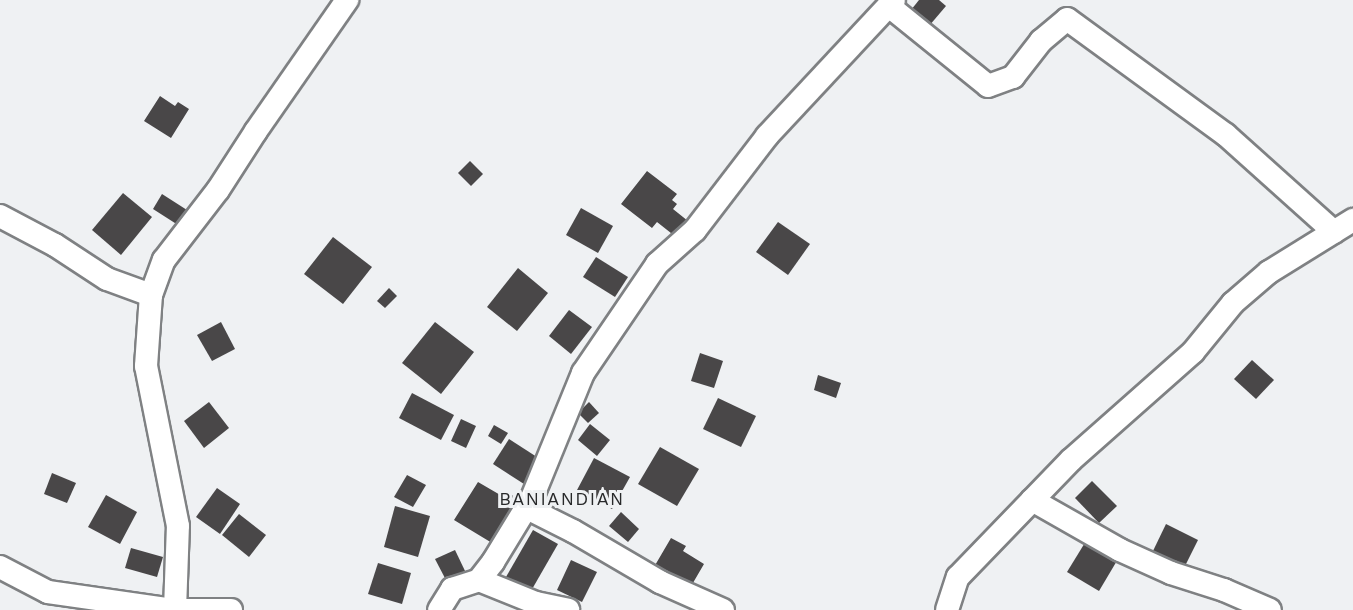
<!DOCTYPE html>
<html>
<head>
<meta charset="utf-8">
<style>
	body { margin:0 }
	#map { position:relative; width:1353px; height:610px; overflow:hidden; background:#eff1f3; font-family:"Work Sans",sans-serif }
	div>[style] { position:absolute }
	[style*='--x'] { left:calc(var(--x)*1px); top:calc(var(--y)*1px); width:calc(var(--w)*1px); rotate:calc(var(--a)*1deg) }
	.building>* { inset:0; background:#494748 }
	.roads { filter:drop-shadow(2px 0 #7f8183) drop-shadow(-2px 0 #7f8183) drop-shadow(0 2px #7f8183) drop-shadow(0 -2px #7f8183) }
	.minor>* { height:22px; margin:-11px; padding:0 11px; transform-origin:11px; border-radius:11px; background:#fff }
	span { translate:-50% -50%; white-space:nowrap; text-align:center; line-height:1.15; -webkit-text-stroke:6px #eff1f3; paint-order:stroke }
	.quarter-label { font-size:18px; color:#28292a; letter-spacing:1.5px }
</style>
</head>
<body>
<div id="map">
	<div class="building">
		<div style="clip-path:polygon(919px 0,939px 0,946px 6px,929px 26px,911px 10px)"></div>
		<div style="clip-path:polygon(160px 96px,175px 106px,178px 102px,189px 109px,171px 138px,144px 121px)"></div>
		<div style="clip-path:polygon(470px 161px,483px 174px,471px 186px,458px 173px)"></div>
		<div style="clip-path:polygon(647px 171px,677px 194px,672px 200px,677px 204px,673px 209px,688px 221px,676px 237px,657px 222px,652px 228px,621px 204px)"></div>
		<div style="clip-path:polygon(123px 193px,152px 217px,121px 255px,92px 230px)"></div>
		<div style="clip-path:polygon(162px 194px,187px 210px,178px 225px,153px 209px)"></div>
		<div style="clip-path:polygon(581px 208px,613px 226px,598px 253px,566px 235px)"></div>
		<div style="clip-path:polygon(778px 222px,810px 244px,788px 275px,756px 252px)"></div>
		<div style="clip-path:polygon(333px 237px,372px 267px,343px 304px,304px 274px)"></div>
		<div style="clip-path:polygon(596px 257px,628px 277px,615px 297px,583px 277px)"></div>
		<div style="clip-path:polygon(518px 268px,548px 293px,517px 331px,487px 307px)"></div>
		<div style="clip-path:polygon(389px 288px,397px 296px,385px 308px,377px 301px)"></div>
		<div style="clip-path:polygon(569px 310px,592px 327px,571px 354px,549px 336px)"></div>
		<div style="clip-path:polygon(221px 322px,235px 349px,212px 361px,197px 335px)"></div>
		<div style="clip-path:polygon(435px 322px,474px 352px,441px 394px,402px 363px)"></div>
		<div style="clip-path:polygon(700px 353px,723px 361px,714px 388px,691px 381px)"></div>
		<div style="clip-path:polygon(1252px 360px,1274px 380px,1256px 399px,1234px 379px)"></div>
		<div style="clip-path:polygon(818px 375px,841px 383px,836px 398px,814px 390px)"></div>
		<div style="clip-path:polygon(412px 393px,454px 415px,441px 440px,399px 418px)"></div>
		<div style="clip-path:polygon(718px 398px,756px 416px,741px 447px,703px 429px)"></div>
		<div style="clip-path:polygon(209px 402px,229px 428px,204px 448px,184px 421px)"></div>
		<div style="clip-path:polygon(589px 402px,599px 413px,588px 423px,578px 413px)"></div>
		<div style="clip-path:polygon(461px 419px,476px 426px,466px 448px,451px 441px)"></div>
		<div style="clip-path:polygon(590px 424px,610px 440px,597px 456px,578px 440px)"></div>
		<div style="clip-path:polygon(494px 425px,508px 433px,501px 444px,488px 436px)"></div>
		<div style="clip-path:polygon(509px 439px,540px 459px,524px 484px,493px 464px)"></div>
		<div style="clip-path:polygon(660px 447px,699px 469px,677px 506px,638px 484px)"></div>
		<div style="clip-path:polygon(594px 458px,630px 477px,612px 509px,577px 490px)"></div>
		<div style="clip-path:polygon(52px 473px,76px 483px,67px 503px,44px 494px)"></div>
		<div style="clip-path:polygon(407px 475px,426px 485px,413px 507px,394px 497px)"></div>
		<div style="clip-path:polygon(1092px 481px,1117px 506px,1099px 523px,1075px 498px)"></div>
		<div style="clip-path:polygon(478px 482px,502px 496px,505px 491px,523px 502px,497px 546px,454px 520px)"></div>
		<div style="clip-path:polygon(217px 488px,240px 504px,220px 534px,196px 517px)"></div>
		<div style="clip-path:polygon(106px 495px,137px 512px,120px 544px,88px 527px)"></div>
		<div style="clip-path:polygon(395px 506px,430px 516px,418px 557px,384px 547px)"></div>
		<div style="clip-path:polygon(621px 512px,639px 529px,628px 542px,609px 526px)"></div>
		<div style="clip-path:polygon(239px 514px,266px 535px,249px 557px,222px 535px)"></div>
		<div style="clip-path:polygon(1166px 524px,1198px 540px,1184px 568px,1152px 553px)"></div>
		<div style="clip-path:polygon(533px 530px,558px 544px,531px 591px,506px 577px)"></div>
		<div style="clip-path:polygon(671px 538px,686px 546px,683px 551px,704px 564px,690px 588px,654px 567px)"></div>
		<div style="clip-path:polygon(1086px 541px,1118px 559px,1099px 591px,1067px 572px)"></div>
		<div style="clip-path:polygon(131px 548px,163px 557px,157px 577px,125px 568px)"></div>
		<div style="clip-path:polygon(455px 550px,466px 573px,447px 582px,435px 559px)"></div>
		<div style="clip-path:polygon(571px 560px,597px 572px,582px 602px,557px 590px)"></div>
		<div style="clip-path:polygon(378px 563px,411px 573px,402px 604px,368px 594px)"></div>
	</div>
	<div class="roads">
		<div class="minor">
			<div style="--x:889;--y:6;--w:127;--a:38.9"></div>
			<div style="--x:988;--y:86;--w:27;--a:-20"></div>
			<div style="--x:1013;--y:77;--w:46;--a:-52.1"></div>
			<div style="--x:1041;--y:41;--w:34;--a:-40"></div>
			<div style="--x:1067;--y:19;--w:197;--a:36.1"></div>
			<div style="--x:1226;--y:135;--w:145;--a:41.9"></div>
			<div style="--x:0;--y:216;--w:62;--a:27.8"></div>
			<div style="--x:55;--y:245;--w:62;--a:33.2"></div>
			<div style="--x:107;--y:279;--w:47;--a:20"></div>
			<div style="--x:1032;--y:500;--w:101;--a:29.6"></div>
			<div style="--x:1120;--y:550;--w:56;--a:24.3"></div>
			<div style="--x:1171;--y:573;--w:56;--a:17.8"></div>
			<div style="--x:1224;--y:590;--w:50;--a:23.5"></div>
			<div style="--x:527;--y:508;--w:51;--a:26.6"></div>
			<div style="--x:573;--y:531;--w:101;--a:30.4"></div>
			<div style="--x:660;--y:582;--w:69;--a:24"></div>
			<div style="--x:0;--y:567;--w:54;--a:27.5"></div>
			<div style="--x:48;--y:592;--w:128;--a:8.1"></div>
			<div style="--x:175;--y:610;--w:56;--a:0"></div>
			<div style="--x:479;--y:580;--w:61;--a:22"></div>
			<div style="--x:536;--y:603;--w:33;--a:12"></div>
			<div style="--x:175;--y:610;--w:84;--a:-88"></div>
			<div style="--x:178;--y:526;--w:163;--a:-101.3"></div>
			<div style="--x:146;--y:366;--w:71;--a:-86"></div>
			<div style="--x:151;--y:295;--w:37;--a:-70"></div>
			<div style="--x:164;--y:260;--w:88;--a:-52.4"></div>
			<div style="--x:218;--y:190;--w:70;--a:-57.2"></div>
			<div style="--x:256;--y:131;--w:160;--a:-55.2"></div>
			<div style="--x:439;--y:610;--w:25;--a:-58"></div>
			<div style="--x:452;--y:589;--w:28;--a:-18"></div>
			<div style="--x:479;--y:580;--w:23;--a:-52"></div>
			<div style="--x:493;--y:562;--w:75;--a:-58.6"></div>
			<div style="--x:532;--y:498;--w:135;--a:-67.8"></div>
			<div style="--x:583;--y:373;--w:132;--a:-55.8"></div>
			<div style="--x:657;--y:264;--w:51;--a:-41.8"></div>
			<div style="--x:695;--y:230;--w:118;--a:-52.5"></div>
			<div style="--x:767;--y:136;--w:186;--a:-47"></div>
			<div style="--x:947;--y:610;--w:35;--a:-72"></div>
			<div style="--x:958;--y:577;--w:163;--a:-46"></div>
			<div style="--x:1071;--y:460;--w:163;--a:-41.5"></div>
			<div style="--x:1193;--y:352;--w:63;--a:-50.8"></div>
			<div style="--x:1233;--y:303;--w:48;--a:-40.7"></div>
			<div style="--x:1269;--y:272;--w:99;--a:-31.8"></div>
		</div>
	</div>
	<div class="quarter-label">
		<span style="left:562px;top:499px">BANIANDIAN</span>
	</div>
</div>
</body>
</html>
